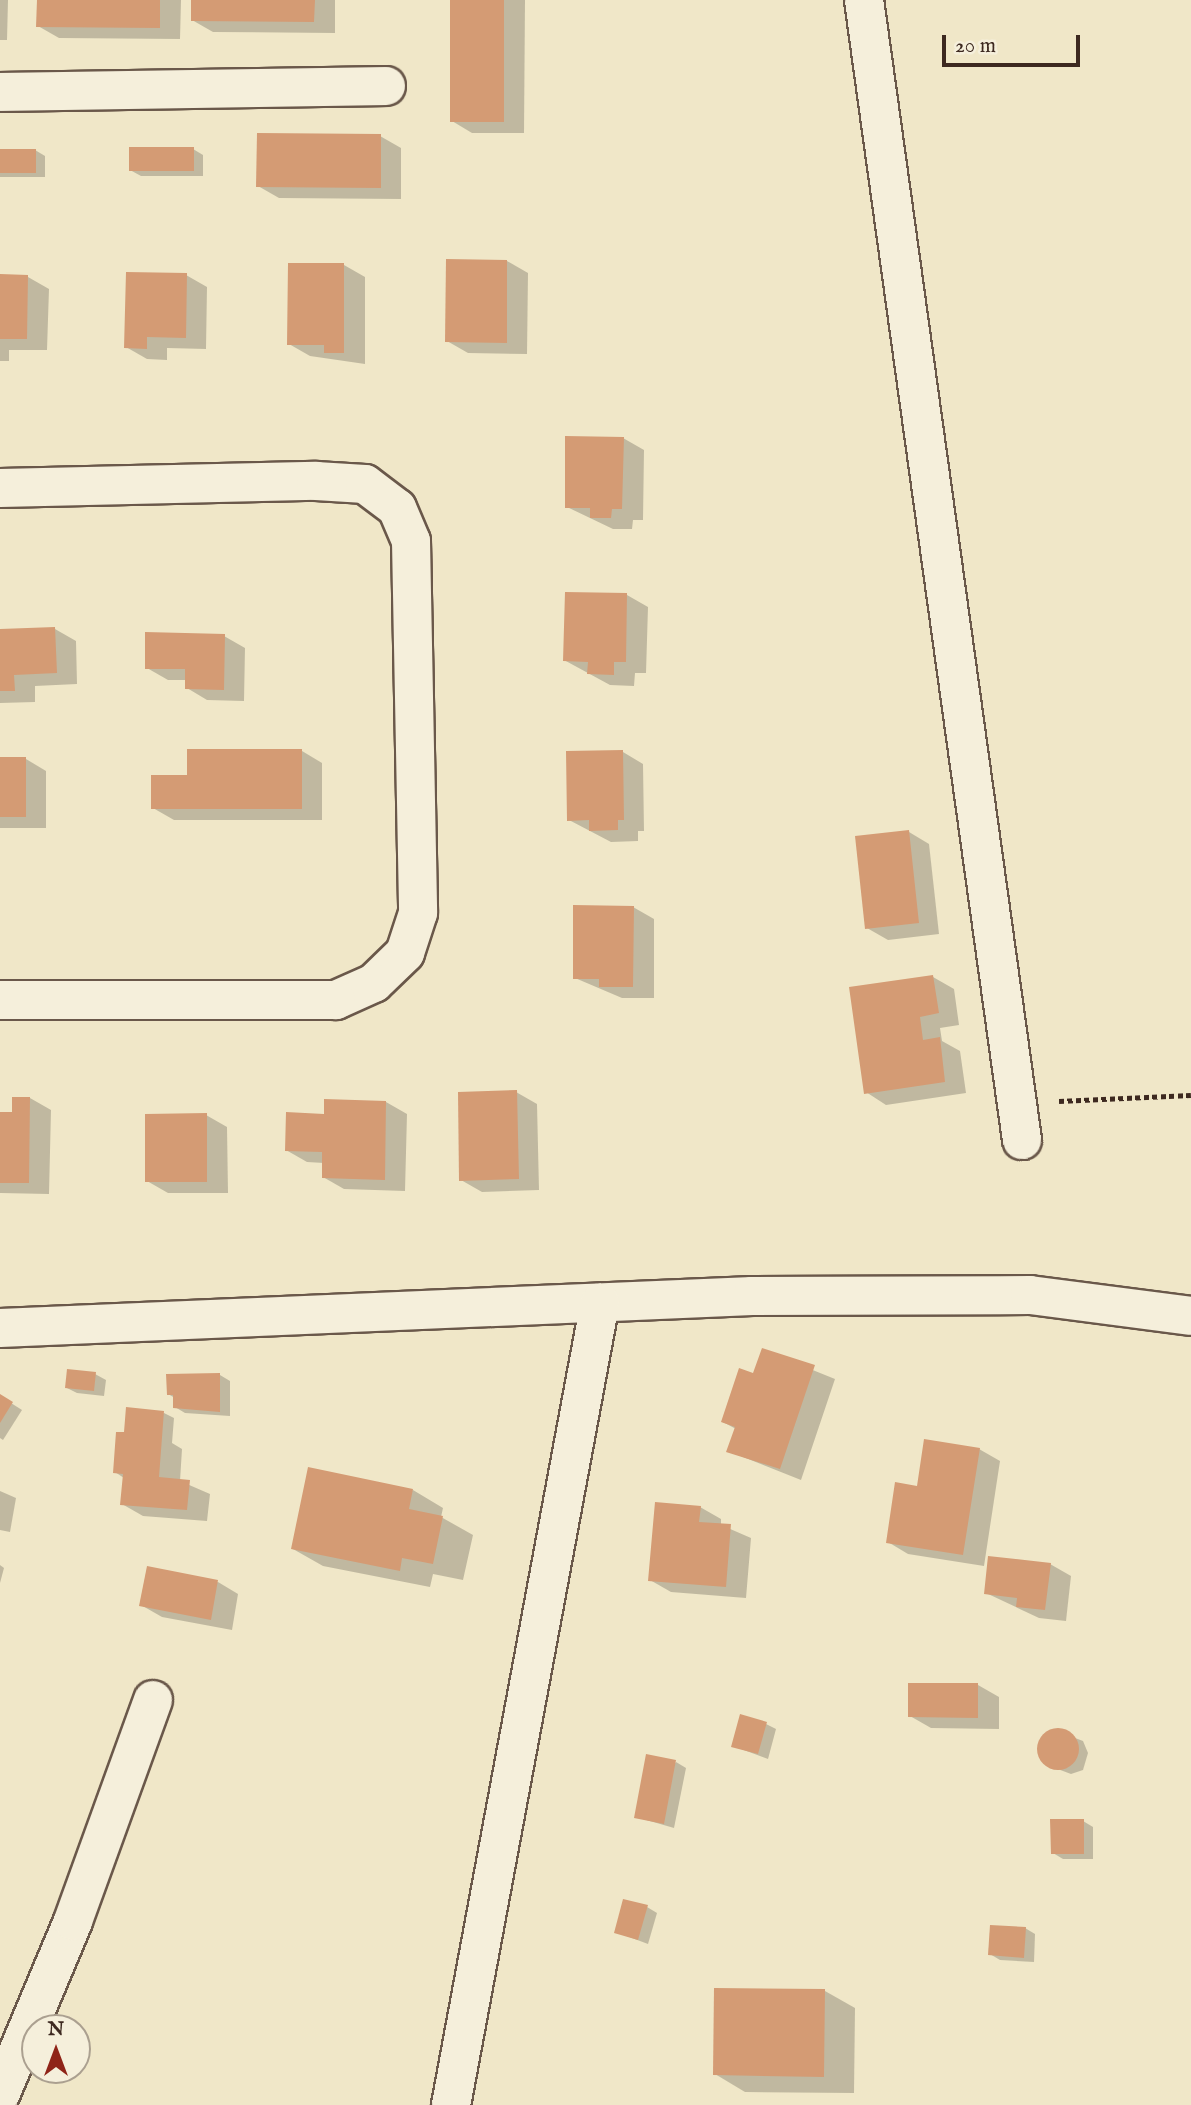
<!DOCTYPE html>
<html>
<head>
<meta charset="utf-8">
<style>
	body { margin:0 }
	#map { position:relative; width:1191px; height:2105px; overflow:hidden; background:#f0e7c8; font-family:"IM FELL English",serif }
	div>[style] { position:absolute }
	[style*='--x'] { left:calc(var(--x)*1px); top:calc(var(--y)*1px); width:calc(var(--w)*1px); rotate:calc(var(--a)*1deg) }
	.shadow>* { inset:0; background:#0003 }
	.building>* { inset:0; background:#d49b74 }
	.round { border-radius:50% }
	.path>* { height:4.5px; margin-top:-2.25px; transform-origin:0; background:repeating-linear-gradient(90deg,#3d2920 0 5px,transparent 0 8.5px) }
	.roads { filter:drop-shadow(2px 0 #6a584a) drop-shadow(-2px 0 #6a584a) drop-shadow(0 2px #6a584a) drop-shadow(0 -2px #6a584a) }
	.minor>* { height:38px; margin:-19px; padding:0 19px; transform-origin:19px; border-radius:19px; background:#f5efdb }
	span { translate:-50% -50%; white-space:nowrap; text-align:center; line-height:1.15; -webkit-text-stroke:5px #f5efdb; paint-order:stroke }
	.north { position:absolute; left:21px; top:2014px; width:70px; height:70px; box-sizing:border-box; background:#f5efdb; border:2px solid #aba090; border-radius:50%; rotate:0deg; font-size:19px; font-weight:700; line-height:28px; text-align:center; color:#3d2920 }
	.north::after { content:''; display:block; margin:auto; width:24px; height:32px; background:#8f2418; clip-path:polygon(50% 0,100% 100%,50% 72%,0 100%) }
	.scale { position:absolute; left:942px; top:35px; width:138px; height:32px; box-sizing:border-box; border:4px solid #3d2920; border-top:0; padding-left:9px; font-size:21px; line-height:24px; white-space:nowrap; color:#3d2920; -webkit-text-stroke:5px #f5efdb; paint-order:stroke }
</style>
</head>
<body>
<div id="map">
	<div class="shadow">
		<div style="clip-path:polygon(0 0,8px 0,7px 40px,0 40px)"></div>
		<div style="clip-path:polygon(38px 0,181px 0,180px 39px,59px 38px,38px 26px)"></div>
		<div style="clip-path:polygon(193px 0,335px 0,335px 33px,213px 32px,192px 20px)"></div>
		<div style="clip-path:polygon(452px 0,525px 0,524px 133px,472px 133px,452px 121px)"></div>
		<div style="clip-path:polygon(380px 136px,401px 148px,401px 199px,279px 198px,258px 186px)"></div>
		<div style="clip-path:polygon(193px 149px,203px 155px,203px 176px,141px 176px,130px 170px)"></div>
		<div style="clip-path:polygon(0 150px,35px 150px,45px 156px,45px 177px,0 177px)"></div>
		<div style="clip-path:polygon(507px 261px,528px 273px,527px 354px,468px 353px,447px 341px)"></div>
		<div style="clip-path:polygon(344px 265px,365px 277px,365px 364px,310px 356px,289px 344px)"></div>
		<div style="clip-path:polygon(186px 275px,207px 287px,206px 349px,167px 348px,167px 360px,147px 359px,126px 347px)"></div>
		<div style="clip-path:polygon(0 276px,28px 277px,49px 289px,47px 350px,9px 350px,9px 361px,0 361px)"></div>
		<div style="clip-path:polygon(623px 438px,644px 450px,643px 520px,633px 520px,632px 529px,613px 529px,567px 507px)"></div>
		<div style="clip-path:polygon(627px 595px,648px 607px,646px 673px,635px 673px,634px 686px,610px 685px,564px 660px)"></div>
		<div style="clip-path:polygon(55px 629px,76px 641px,77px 684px,35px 686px,35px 702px,0 703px,0 630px)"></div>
		<div style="clip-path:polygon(224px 636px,245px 648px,244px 701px,207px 700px,187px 688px,187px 680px,168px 680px,147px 668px)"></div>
		<div style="clip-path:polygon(302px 751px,322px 763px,322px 820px,174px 820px,153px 808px,189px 777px)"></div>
		<div style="clip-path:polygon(623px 752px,643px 764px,644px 831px,638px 831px,638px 841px,611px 842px,569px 820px)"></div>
		<div style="clip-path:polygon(0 759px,26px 759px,46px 771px,46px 828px,0 828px)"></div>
		<div style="clip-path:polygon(909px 832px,929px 844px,939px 934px,888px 940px,867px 928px)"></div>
		<div style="clip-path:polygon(633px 907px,654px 919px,654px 998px,622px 998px,575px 978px)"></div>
		<div style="clip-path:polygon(933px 977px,954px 989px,959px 1025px,940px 1028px,942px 1041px,960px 1051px,966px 1093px,886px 1105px,866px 1092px)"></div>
		<div style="clip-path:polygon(516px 1092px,537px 1104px,539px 1190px,482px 1192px,461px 1180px)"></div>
		<div style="clip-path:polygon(14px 1098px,30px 1098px,51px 1110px,49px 1194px,0 1193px,0 1115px,14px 1114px)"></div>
		<div style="clip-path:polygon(386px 1102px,407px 1114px,405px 1191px,344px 1189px,323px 1177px,324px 1163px,307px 1162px,286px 1150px,326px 1115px)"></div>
		<div style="clip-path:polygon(206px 1115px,227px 1127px,228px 1193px,168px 1193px,147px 1181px)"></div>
		<div style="clip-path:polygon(763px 1350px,835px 1379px,801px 1480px,728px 1451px,736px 1429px,723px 1422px,754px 1375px)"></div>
		<div style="clip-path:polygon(95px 1374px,106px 1380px,104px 1396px,77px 1393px,67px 1388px)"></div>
		<div style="clip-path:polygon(220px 1375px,230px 1381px,230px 1416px,185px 1413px,175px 1407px,175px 1398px,168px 1394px,168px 1376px)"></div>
		<div style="clip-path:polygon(0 1396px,22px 1410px,3px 1440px,0 1438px)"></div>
		<div style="clip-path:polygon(164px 1413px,174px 1418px,172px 1443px,182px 1449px,180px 1481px,210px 1494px,207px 1521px,143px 1516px,122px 1504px,124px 1478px,115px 1472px,125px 1434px)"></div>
		<div style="clip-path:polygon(979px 1449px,1000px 1461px,984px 1566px,908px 1554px,888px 1542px,919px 1488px)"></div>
		<div style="clip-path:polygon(413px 1490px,443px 1508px,441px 1517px,473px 1535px,463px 1580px,433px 1574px,430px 1587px,323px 1566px,293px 1549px)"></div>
		<div style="clip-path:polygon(0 1491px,16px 1498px,10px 1532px,0 1530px)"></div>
		<div style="clip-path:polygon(700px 1507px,721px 1519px,721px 1525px,751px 1538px,746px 1598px,671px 1592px,650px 1580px)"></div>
		<div style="clip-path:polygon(1050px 1564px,1071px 1576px,1066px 1621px,1039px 1618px,986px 1593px)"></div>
		<div style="clip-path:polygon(0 1565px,4px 1568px,0 1583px)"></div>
		<div style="clip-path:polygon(218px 1582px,238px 1594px,232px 1630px,162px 1617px,141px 1605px)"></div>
		<div style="clip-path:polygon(978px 1685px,999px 1697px,999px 1729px,931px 1728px,910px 1716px)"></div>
		<div style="clip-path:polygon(766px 1724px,776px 1729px,768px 1759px,733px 1746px)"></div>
		<div style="clip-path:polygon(1054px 1730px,1083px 1741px,1088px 1753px,1083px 1770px,1071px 1774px,1047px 1765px,1040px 1755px,1044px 1736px)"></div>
		<div style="clip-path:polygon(676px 1762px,686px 1768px,674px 1828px,636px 1817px)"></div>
		<div style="clip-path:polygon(1083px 1821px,1093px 1827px,1093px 1859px,1063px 1859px,1053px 1853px)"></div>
		<div style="clip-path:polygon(647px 1907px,657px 1913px,648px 1944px,616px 1932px)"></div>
		<div style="clip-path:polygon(1025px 1928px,1035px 1934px,1034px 1962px,1000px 1960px,990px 1954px)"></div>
		<div style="clip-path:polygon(825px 1991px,855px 2008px,854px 2093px,745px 2092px,715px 2074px)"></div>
	</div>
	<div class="building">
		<div style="clip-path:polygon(37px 0,160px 0,160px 28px,36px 27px)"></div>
		<div style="clip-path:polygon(191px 0,315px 0,314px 22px,191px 21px)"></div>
		<div style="clip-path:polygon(450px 0,504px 0,504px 122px,450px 122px)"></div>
		<div style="clip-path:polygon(257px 133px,381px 134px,381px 188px,256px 187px)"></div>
		<div style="clip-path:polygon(129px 147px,194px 147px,194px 171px,129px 171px)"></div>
		<div style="clip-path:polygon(0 149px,36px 149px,36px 173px,0 173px)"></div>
		<div style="clip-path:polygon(446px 259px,507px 260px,507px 343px,445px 342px)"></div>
		<div style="clip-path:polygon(288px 263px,344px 263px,344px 353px,324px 353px,324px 345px,287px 345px)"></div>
		<div style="clip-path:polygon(126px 272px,187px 273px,186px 338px,147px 337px,147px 349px,124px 348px)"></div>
		<div style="clip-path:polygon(0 274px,28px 275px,27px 339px,0 339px)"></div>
		<div style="clip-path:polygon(565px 436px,624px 437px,622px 509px,612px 509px,611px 518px,590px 518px,590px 508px,565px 508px)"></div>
		<div style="clip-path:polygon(565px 592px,627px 593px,626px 662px,614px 662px,614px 675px,587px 674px,588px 662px,563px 661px)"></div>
		<div style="clip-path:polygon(55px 627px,57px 673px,14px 675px,15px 691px,0 691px,0 629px)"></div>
		<div style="clip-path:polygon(145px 632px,225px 634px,224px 690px,185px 689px,185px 669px,145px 669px)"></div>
		<div style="clip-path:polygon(187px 749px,302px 749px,302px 809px,151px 809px,151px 775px,187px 775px)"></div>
		<div style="clip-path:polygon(623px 750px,624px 820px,618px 820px,618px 830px,589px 831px,589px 820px,567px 821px,566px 751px)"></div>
		<div style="clip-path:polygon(0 757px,26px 757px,26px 817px,0 817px)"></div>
		<div style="clip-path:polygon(909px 830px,919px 923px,865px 929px,855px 836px)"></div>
		<div style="clip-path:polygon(573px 905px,634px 906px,633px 987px,599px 987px,599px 979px,573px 979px)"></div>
		<div style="clip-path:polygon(933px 975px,939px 1013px,920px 1017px,923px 1040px,940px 1037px,945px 1082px,864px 1094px,849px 987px)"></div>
		<div style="clip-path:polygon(517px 1090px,519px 1179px,459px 1181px,458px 1092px)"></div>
		<div style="clip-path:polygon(12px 1097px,30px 1097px,29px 1183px,0 1183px,0 1112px,12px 1112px)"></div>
		<div style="clip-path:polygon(324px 1099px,386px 1101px,385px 1180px,322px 1178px,322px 1152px,285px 1151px,286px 1112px,324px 1114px)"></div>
		<div style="clip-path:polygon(207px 1113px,207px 1182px,145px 1182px,145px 1114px)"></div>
		<div style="clip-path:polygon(762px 1348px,815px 1365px,780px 1469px,726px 1452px,735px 1427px,721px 1422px,739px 1368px,753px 1373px)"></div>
		<div style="clip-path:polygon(67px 1369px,96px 1372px,94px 1391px,65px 1388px)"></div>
		<div style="clip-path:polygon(220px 1373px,220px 1412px,173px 1408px,173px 1395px,167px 1395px,166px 1374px)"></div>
		<div style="clip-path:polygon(0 1394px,13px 1402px,0 1423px)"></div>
		<div style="clip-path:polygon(126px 1407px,164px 1411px,159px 1477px,190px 1480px,187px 1510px,120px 1505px,123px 1474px,113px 1473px,116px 1432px,124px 1432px)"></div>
		<div style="clip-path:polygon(924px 1439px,980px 1448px,963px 1555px,886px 1543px,895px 1482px,917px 1486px)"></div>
		<div style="clip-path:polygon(308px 1467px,413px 1489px,409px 1509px,443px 1516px,433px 1564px,402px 1558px,400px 1571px,291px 1549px)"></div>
		<div style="clip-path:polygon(655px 1502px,701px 1506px,699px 1522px,731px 1524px,726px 1587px,648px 1581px)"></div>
		<div style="clip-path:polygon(988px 1556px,1051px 1563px,1045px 1610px,1016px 1607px,1017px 1598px,984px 1594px)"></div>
		<div style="clip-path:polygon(147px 1566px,218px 1580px,211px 1620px,139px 1606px)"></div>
		<div style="clip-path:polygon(908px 1683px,978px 1683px,978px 1718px,908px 1717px)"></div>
		<div style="clip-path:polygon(740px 1714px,767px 1722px,758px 1754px,731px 1747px)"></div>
		<div class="round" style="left:1037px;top:1728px;width:42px;height:42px"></div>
		<div style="clip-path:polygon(646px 1754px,676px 1760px,664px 1824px,634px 1818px)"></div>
		<div style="clip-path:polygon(1050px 1819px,1084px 1819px,1084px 1854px,1051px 1854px)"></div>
		<div style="clip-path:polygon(623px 1899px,648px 1905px,638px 1940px,614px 1933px)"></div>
		<div style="clip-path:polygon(990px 1925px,1026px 1927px,1024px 1958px,988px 1955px)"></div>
		<div style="clip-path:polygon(714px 1988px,825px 1989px,824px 2077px,713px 2075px)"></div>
	</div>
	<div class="path">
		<div style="--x:1059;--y:1101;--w:132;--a:-2.6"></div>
	</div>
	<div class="roads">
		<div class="minor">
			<div style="--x:864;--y:0;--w:1151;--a:82.11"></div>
			<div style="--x:0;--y:92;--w:386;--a:-0.9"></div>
			<div style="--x:0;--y:488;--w:316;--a:-1.3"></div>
			<div style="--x:316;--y:481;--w:49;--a:3.5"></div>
			<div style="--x:365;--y:484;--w:40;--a:37"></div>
			<div style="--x:397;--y:508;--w:36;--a:67"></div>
			<div style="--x:411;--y:541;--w:372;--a:88.9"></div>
			<div style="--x:418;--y:913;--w:42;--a:108"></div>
			<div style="--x:405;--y:953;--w:43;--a:135.9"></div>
			<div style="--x:374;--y:983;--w:42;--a:155.9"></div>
			<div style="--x:336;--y:1000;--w:336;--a:180"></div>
			<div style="--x:0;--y:1328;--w:753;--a:-2.44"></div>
			<div style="--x:752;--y:1296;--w:278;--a:-0.2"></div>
			<div style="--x:1030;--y:1295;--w:162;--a:7.4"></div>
			<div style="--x:0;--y:2095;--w:189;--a:-67.2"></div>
			<div style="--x:73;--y:1921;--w:235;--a:-70.1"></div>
			<div style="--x:451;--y:2105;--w:816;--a:-79.48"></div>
		</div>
	</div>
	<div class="north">N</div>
	<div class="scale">20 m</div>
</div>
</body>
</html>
